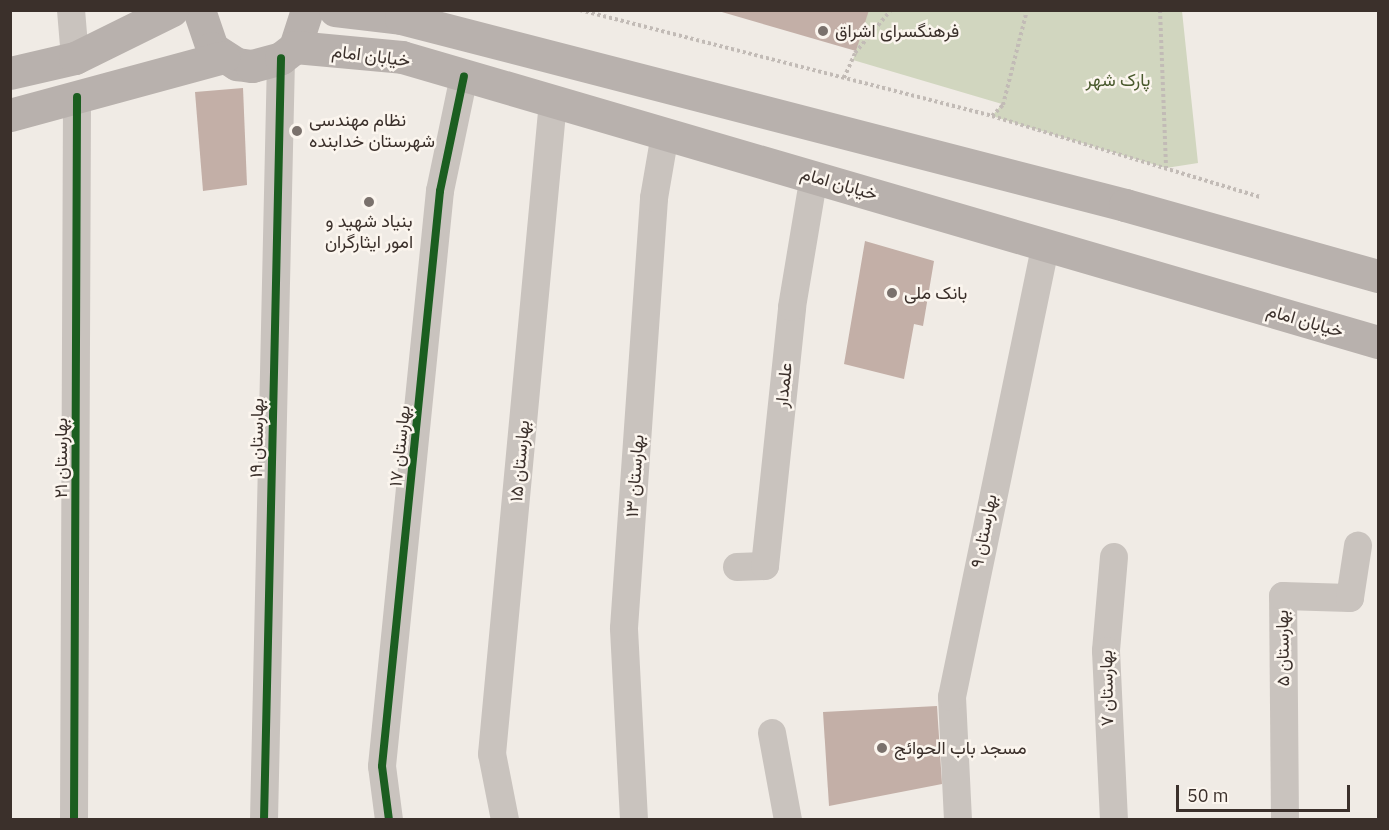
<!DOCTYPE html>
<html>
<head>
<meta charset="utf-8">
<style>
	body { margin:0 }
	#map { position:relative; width:1389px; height:830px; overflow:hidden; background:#f0ebe5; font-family:"IBM Plex Sans",Vazirmatn,sans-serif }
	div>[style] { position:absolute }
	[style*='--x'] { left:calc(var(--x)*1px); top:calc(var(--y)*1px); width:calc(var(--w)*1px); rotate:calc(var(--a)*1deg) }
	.green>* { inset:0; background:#d1d6bf }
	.building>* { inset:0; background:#c3afa7 }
	.path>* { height:4px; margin-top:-2px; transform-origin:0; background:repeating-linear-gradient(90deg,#c2bbb6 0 3px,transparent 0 6px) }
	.minor>* { height:28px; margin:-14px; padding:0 14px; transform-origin:14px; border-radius:14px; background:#c9c3be }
	.major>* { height:33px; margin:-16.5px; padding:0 16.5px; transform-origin:16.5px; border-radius:16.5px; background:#b8b1ad }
	.cycleway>* { height:8px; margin:-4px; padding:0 4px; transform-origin:4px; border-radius:4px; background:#1b5e20 }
	.dots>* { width:16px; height:16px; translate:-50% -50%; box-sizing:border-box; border:3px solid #fbf5ee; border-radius:50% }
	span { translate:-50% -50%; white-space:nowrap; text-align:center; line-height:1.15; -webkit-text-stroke:5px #fbf5ee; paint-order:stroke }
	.poi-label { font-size:18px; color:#3b302b }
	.left { translate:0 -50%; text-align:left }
	.street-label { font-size:18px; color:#3b302b }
	.park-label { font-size:18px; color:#4a5a2e }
	.frame { position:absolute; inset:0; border:12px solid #3b302b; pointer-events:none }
	.scale { position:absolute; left:1176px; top:785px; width:174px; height:27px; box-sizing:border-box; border:3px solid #3b302b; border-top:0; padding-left:8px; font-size:18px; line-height:21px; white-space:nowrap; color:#3b302b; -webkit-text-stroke:4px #fbf5ee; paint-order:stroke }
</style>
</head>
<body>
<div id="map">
	<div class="green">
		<div style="clip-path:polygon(868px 11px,1182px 11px,1198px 163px,1166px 168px,992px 116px,1002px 104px,853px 60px)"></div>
	</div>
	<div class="building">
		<div style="clip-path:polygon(715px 10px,869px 10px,856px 51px)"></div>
		<div style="clip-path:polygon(243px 88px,247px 185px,203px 191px,195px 92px)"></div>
		<div style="clip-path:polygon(865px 241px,934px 261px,923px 326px,914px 324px,904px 379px,844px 364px)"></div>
		<div style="clip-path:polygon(937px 706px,942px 784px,829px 806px,823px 712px)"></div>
	</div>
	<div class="path">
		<div style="--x:580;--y:10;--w:425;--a:14.4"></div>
		<div style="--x:992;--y:116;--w:281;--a:16.8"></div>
		<div style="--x:1160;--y:10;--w:158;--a:87.8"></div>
		<div style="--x:844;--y:78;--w:27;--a:-66"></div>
		<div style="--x:855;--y:53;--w:56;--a:-50.1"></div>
		<div style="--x:992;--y:116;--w:16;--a:-45"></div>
		<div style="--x:1003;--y:105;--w:98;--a:-75.8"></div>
	</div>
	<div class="minor">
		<div style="--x:71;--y:10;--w:48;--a:85.2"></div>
		<div style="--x:1114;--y:557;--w:94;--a:94.9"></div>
		<div style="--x:1106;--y:651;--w:169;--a:87.3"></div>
		<div style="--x:737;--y:567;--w:28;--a:-2"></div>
		<div style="--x:765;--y:566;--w:260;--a:-84"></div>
		<div style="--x:792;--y:307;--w:133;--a:-80.5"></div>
		<div style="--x:772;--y:733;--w:88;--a:79.6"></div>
		<div style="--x:74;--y:820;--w:723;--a:-89.76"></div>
		<div style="--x:264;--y:820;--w:762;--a:-88.72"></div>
		<div style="--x:389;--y:820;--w:54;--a:-97.4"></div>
		<div style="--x:382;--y:766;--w:578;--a:-84.24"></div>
		<div style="--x:440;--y:191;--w:117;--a:-78.2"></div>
		<div style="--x:505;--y:820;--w:67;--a:-101.1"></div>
		<div style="--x:492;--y:754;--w:655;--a:-84.66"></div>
		<div style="--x:634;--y:820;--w:192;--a:-93"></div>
		<div style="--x:624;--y:628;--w:431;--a:-86"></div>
		<div style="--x:654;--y:198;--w:65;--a:-80.2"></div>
		<div style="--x:958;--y:820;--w:123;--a:-92.8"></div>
		<div style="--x:952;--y:697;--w:462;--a:-78.3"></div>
		<div style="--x:1285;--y:820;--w:224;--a:-90.5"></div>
		<div style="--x:1283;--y:596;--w:67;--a:1.7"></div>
		<div style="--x:1350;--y:598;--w:53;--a:-81.3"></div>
	</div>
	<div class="major">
		<div style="--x:199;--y:10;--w:40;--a:71.1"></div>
		<div style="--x:212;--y:48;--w:30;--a:33"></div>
		<div style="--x:237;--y:64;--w:15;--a:8"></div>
		<div style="--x:252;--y:66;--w:30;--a:-15"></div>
		<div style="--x:281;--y:58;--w:18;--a:-38"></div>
		<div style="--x:295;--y:47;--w:39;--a:-72"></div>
		<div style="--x:335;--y:10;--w:66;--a:6.9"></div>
		<div style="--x:401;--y:18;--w:748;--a:14.48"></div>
		<div style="--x:1125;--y:205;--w:263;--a:15.7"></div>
		<div style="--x:295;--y:47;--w:107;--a:5.3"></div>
		<div style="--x:402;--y:57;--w:1017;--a:16.28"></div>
		<div style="--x:10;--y:73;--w:67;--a:-13"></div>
		<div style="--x:75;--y:58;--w:108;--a:-26.3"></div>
		<div style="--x:10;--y:115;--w:221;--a:-15.2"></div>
	</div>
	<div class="cycleway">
		<div style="--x:74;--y:820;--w:723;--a:-89.76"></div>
		<div style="--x:264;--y:820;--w:762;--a:-88.72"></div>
		<div style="--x:389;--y:820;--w:54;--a:-97.4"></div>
		<div style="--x:382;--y:766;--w:578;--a:-84.24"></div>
		<div style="--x:440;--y:191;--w:117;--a:-78.2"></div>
	</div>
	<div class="dots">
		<div style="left:823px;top:31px;background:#7a716c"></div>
		<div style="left:297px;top:131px;background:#7a716c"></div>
		<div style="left:369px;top:202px;background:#7a716c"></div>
		<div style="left:892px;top:293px;background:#7a716c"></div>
		<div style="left:882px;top:748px;background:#7a716c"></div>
	</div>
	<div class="poi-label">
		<span class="left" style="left:835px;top:31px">فرهنگسرای اشراق</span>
		<span class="left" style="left:309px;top:131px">نظام مهندسی<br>شهرستان خدابنده</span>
		<span style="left:369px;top:232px">بنیاد شهید و<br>امور ایثارگران</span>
		<span class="left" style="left:904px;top:293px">بانک ملی</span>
		<span class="left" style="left:894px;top:748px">مسجد باب الحوائج</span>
	</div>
	<div class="street-label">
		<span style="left:371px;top:56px;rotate:7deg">خیابان امام</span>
		<span style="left:839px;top:184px;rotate:16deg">خیابان امام</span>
		<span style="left:1305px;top:321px;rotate:16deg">خیابان امام</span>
		<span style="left:784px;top:385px;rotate:-84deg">علمدار</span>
		<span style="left:257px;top:438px;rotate:-89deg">بهارستان ۱۹</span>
		<span style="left:400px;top:446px;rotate:-84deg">بهارستان ۱۷</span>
		<span style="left:61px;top:458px;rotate:-90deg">بهارستان ۲۱</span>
		<span style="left:520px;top:461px;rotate:-85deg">بهارستان ۱۵</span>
		<span style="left:635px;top:476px;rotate:-86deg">بهارستان ۱۳</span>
		<span style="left:984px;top:531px;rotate:-79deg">بهارستان ۹</span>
		<span style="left:1283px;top:648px;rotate:-91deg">بهارستان ۵</span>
		<span style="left:1107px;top:688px;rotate:-91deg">بهارستان ۷</span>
	</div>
	<div class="park-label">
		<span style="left:1118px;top:80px">پارک شهر</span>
	</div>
	<div class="frame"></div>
	<div class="scale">50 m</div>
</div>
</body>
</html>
